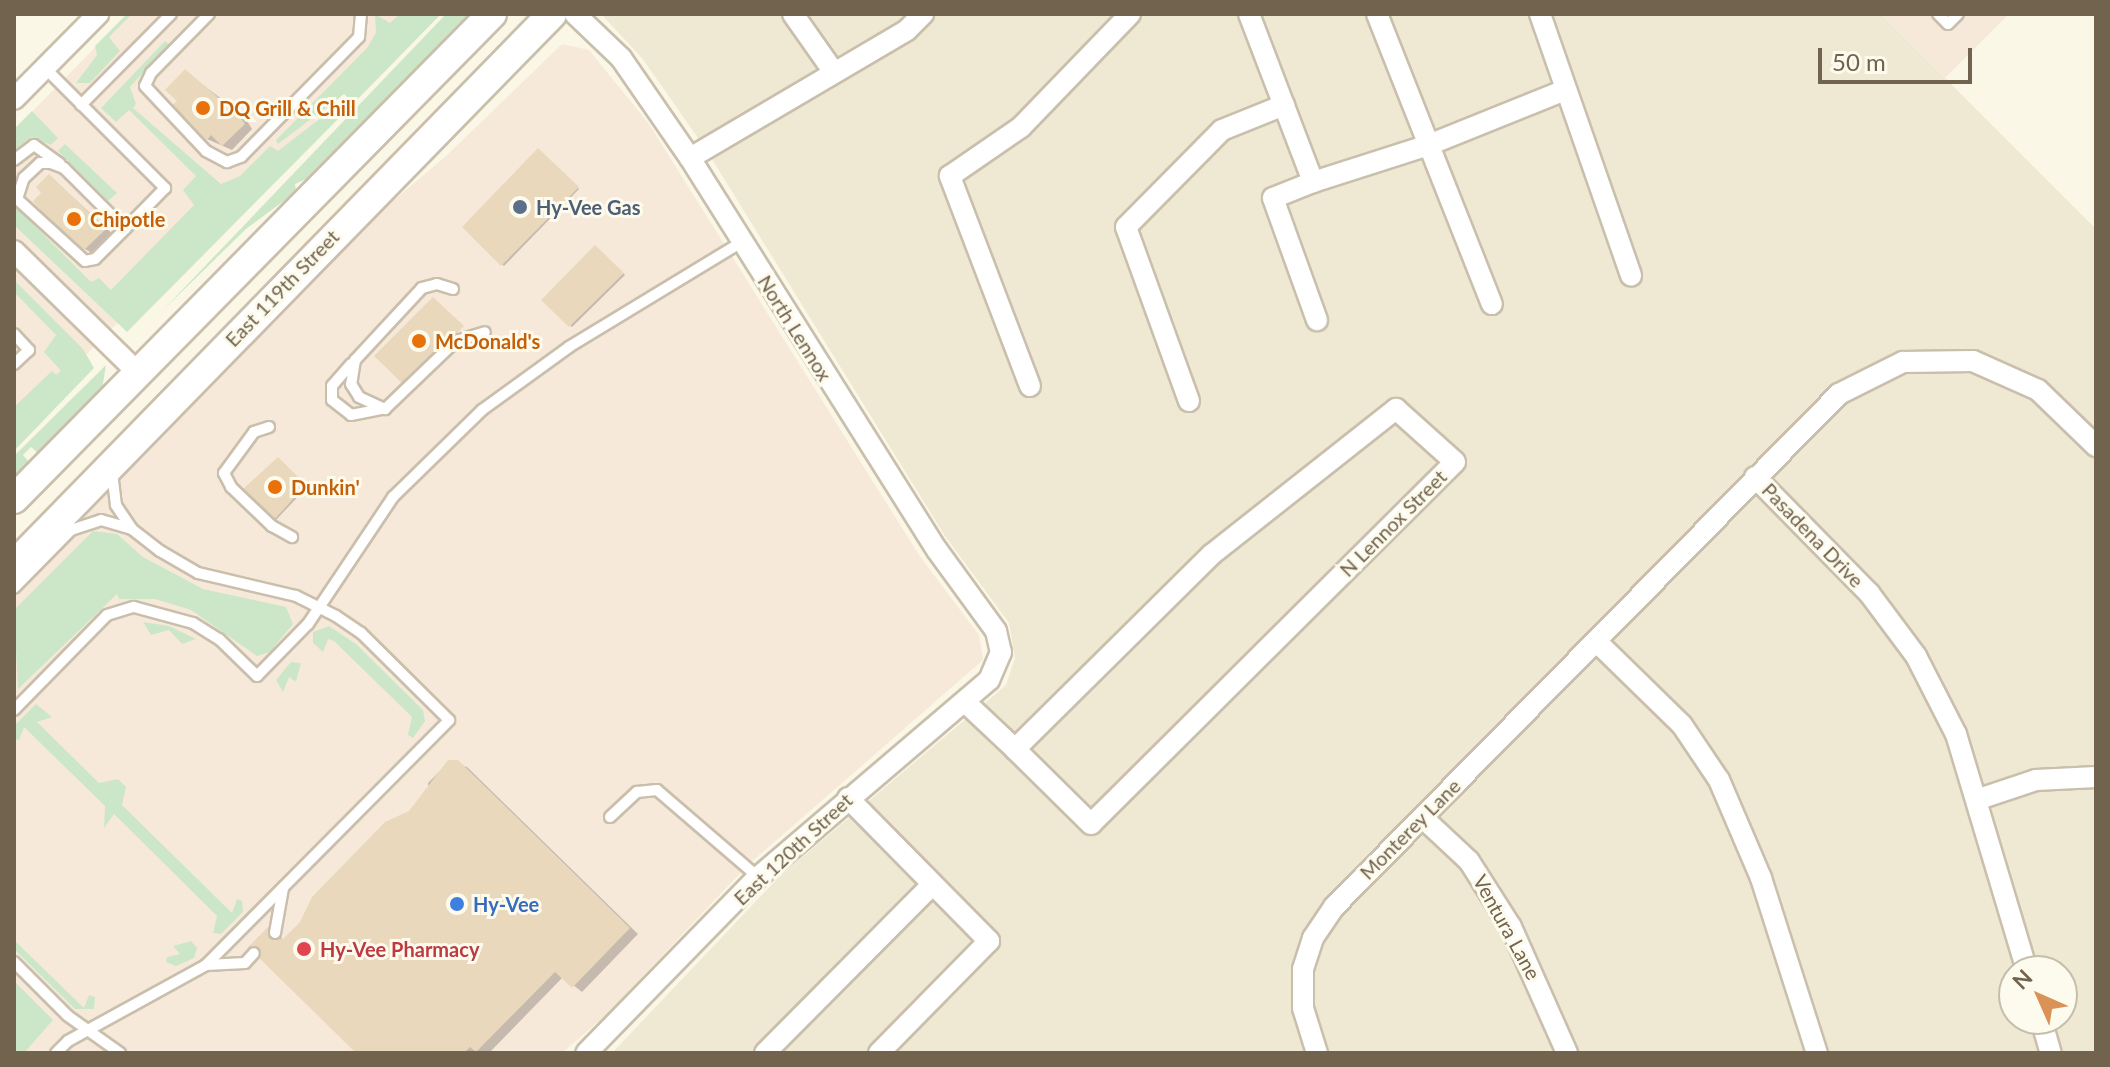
<!DOCTYPE html>
<html>
<head>
<meta charset="utf-8">
<style>
	body { margin:0 }
	#map { position:relative; width:2110px; height:1067px; overflow:hidden; background:#fbf7e7; font-family:Lato,sans-serif }
	div>[style] { position:absolute }
	[style*='--x'] { left:calc(var(--x)*1px); top:calc(var(--y)*1px); width:calc(var(--w)*1px); rotate:calc(var(--a)*1deg) }
	.residential>* { inset:0; background:#efe8d3 }
	.commercial>* { inset:0; background:#f7e9d9 }
	.green>* { inset:0; background:#cce7c7 }
	.shadow>* { inset:0; background:#0003 }
	.building>* { inset:0; background:#e9d8bc }
	.roads { filter:drop-shadow(2px 0 #c9bfac) drop-shadow(-2px 0 #c9bfac) drop-shadow(0 2px #c9bfac) drop-shadow(0 -2px #c9bfac) }
	.service>* { height:10px; margin:-5px; padding:0 5px; transform-origin:5px; border-radius:5px; background:#fff }
	.minor>* { height:20px; margin:-10px; padding:0 10px; transform-origin:10px; border-radius:10px; background:#fff }
	.secondary>* { height:28px; margin:-14px; padding:0 14px; transform-origin:14px; border-radius:14px; background:#fff }
	.dots>* { width:22px; height:22px; translate:-50% -50%; box-sizing:border-box; border:4px solid #fdfbed; border-radius:50% }
	span { translate:-50% -50%; white-space:nowrap; text-align:center; line-height:1.15; -webkit-text-stroke:6px #fdfbed; paint-order:stroke }
	.food-label { font-size:20px; color:#c56008; font-weight:700 }
	.left { translate:0 -50%; text-align:left }
	.service-label { font-size:20px; color:#4e5e75; font-weight:700 }
	.street-label { font-size:20px; color:#72634e }
	.shop-label { font-size:20px; color:#366cbe; font-weight:700 }
	.health-label { font-size:20px; color:#be3a42; font-weight:700 }
	.frame { position:absolute; inset:0; border:16px solid #72634e; pointer-events:none }
	.north { position:absolute; left:1998px; top:955px; width:80px; height:80px; box-sizing:border-box; background:#fdfbed; border:2px solid #c5bead; border-radius:50%; rotate:315deg; font-size:22px; font-weight:700; line-height:32px; text-align:center; color:#72634e }
	.north::after { content:''; display:block; margin:auto; width:28px; height:36px; background:#da9257; clip-path:polygon(50% 0,100% 100%,50% 72%,0 100%) }
	.scale { position:absolute; left:1818px; top:48px; width:154px; height:36px; box-sizing:border-box; border:4px solid #72634e; border-top:0; padding-left:10px; font-size:24px; line-height:28px; white-space:nowrap; color:#72634e; -webkit-text-stroke:6px #fdfbed; paint-order:stroke }
</style>
</head>
<body>
<div id="map">
	<div class="residential">
		<div style="clip-path:polygon(evenodd,601px 14px,1881px 14px,2096px 229px,2096px 1053px,612px 1053px,780px 876px,1006px 685px,1015px 658px,1009px 623px,945px 536px,705px 148px,642px 58px,601px 14px,2014px 971px,2062px 971px,2062px 1019px,2014px 1019px,2014px 971px)"></div>
	</div>
	<div class="commercial">
		<div style="clip-path:polygon(128px 14px,422px 14px,14px 428px,14px 130px)"></div>
		<div style="clip-path:polygon(1881px 14px,2009px 14px,1945px 78px)"></div>
		<div style="clip-path:polygon(562px 44px,589px 50px,649px 124px,919px 555px,979px 635px,983px 660px,748px 865px,606px 1015px,562px 1053px,14px 1053px,14px 584px,356px 232px,446px 156px)"></div>
	</div>
	<div class="green">
		<div style="clip-path:polygon(127px 14px,132px 14px,109px 37px,120px 51px,90px 83px,76px 83px,97px 55px,95px 46px)"></div>
		<div style="clip-path:polygon(375px 14px,390px 23px,400px 14px,441px 14px,354px 103px,344px 94px,278px 144px,276px 140px,367px 48px,376px 33px)"></div>
		<div style="clip-path:polygon(446px 14px,470px 14px,311px 177px,295px 184px,296px 192px,246px 229px,163px 310px)"></div>
		<div style="clip-path:polygon(165px 41px,169px 44px,130px 87px,136px 104px,133px 108px,221px 184px,240px 176px,270px 146px,278px 151px,344px 100px,351px 106px,127px 332px,14px 225px,14px 205px,91px 282px,99px 278px,111px 290px,194px 205px,183px 190px,196px 176px,129px 110px,116px 122px,101px 108px)"></div>
		<div style="clip-path:polygon(32px 111px,58px 138px,51px 145px,31px 137px,14px 150px,14px 129px)"></div>
		<div style="clip-path:polygon(65px 144px,117px 193px,108px 201px,58px 151px)"></div>
		<div style="clip-path:polygon(14px 280px,83px 349px,94px 368px,14px 451px,14px 407px,52px 371px,56px 375px,61px 371px,44px 352px,56px 335px,14px 292px)"></div>
		<div style="clip-path:polygon(106px 365px,102px 390px,45px 448px,38px 453px,31px 447px,23px 455px,29px 462px,14px 480px,14px 456px)"></div>
		<div style="clip-path:polygon(93px 531px,117px 534px,143px 557px,203px 589px,286px 607px,293px 624px,270px 652px,257px 656px,191px 610px,155px 599px,119px 599px,117px 594px,18px 689px,14px 610px)"></div>
		<div style="clip-path:polygon(143px 622px,169px 626px,196px 639px,182px 644px,169px 630px,151px 635px)"></div>
		<div style="clip-path:polygon(329px 626px,356px 644px,423px 710px,425px 721px,413px 738px,408px 735px,412px 717px,334px 641px,328px 639px,323px 652px,313px 643px,313px 632px)"></div>
		<div style="clip-path:polygon(291px 662px,301px 663px,296px 682px,289px 677px,283px 692px,276px 680px)"></div>
		<div style="clip-path:polygon(36px 704px,52px 717px,37px 722px,99px 783px,118px 779px,126px 787px,122px 805px,232px 913px,237px 899px,242px 901px,243px 912px,221px 934px,213px 933px,217px 916px,114px 814px,104px 828px,105px 806px,24px 727px,19px 740px,14px 739px,14px 726px)"></div>
		<div style="clip-path:polygon(14px 940px,84px 1008px,89px 995px,95px 997px,94px 1009px,75px 1009px,14px 949px)"></div>
		<div style="clip-path:polygon(191px 941px,197px 948px,194px 958px,176px 966px,166px 962px,167px 957px,180px 954px,173px 946px)"></div>
		<div style="clip-path:polygon(14px 981px,53px 1020px,24px 1053px,14px 1053px)"></div>
	</div>
	<div class="shadow">
		<div style="clip-path:polygon(186px 72px,244px 116px,252px 129px,232px 150px,207px 139px,180px 101px)"></div>
		<div style="clip-path:polygon(541px 152px,579px 189px,504px 266px,464px 227px)"></div>
		<div style="clip-path:polygon(50px 176px,116px 237px,97px 256px,85px 249px,44px 193px)"></div>
		<div style="clip-path:polygon(597px 249px,625px 275px,572px 327px,544px 300px)"></div>
		<div style="clip-path:polygon(280px 461px,307px 487px,276px 520px,274px 519px)"></div>
		<div style="clip-path:polygon(449px 762px,467px 767px,638px 934px,582px 992px,563px 977px,489px 1053px,359px 1053px,251px 947px,277px 934px,284px 941px,429px 793px,428px 783px)"></div>
	</div>
	<div class="building">
		<div style="clip-path:polygon(185px 69px,222px 101px,226px 98px,245px 124px,222px 146px,211px 135px,206px 141px,171px 106px,177px 101px,165px 90px)"></div>
		<div style="clip-path:polygon(538px 148px,579px 187px,501px 266px,462px 227px)"></div>
		<div style="clip-path:polygon(49px 174px,106px 229px,83px 251px,58px 231px,33px 201px,41px 193px,36px 187px)"></div>
		<div style="clip-path:polygon(595px 245px,624px 273px,569px 327px,541px 300px)"></div>
		<div style="clip-path:polygon(433px 297px,464px 326px,404px 385px,374px 356px)"></div>
		<div style="clip-path:polygon(278px 457px,306px 485px,273px 521px,243px 489px)"></div>
		<div style="clip-path:polygon(448px 760px,458px 760px,630px 928px,572px 988px,555px 972px,476px 1052px,470px 1047px,464px 1053px,356px 1053px,248px 947px,268px 927px,282px 940px,300px 922px,312px 897px,385px 822px,409px 811px)"></div>
	</div>
	<div class="roads">
		<div class="service">
			<div style="--x:209;--y:14;--w:83;--a:134.5"></div>
			<div style="--x:151;--y:73;--w:14;--a:115"></div>
			<div style="--x:145;--y:86;--w:89;--a:46.8"></div>
			<div style="--x:206;--y:151;--w:24;--a:28"></div>
			<div style="--x:227;--y:162;--w:15;--a:-20"></div>
			<div style="--x:241;--y:157;--w:168;--a:-45.5"></div>
			<div style="--x:359;--y:37;--w:23;--a:-85"></div>
			<div style="--x:1938;--y:14;--w:14;--a:45"></div>
			<div style="--x:1948;--y:24;--w:14;--a:-45"></div>
			<div style="--x:45;--y:68;--w:170;--a:45"></div>
			<div style="--x:165;--y:188;--w:57;--a:134.3"></div>
			<div style="--x:125;--y:229;--w:42;--a:135"></div>
			<div style="--x:95;--y:259;--w:10;--a:169"></div>
			<div style="--x:85;--y:261;--w:92;--a:-137.6"></div>
			<div style="--x:17;--y:199;--w:22;--a:-72"></div>
			<div style="--x:24;--y:178;--w:22;--a:-43"></div>
			<div style="--x:40;--y:163;--w:11;--a:0"></div>
			<div style="--x:51;--y:163;--w:14;--a:21"></div>
			<div style="--x:64;--y:168;--w:86;--a:45"></div>
			<div style="--x:81;--y:105;--w:128;--a:-45.3"></div>
			<div style="--x:14;--y:160;--w:25;--a:-37"></div>
			<div style="--x:34;--y:145;--w:32;--a:36"></div>
			<div style="--x:453;--y:289;--w:17;--a:-163"></div>
			<div style="--x:437;--y:284;--w:16;--a:165"></div>
			<div style="--x:422;--y:288;--w:98;--a:132.9"></div>
			<div style="--x:355;--y:360;--w:24;--a:99"></div>
			<div style="--x:351;--y:384;--w:15;--a:58"></div>
			<div style="--x:359;--y:397;--w:29;--a:25"></div>
			<div style="--x:385;--y:409;--w:98;--a:-43.8"></div>
			<div style="--x:456;--y:341;--w:30;--a:-17"></div>
			<div style="--x:14;--y:334;--w:22;--a:47"></div>
			<div style="--x:29;--y:350;--w:21;--a:137"></div>
			<div style="--x:351;--y:364;--w:29;--a:131"></div>
			<div style="--x:332;--y:386;--w:14;--a:90"></div>
			<div style="--x:332;--y:400;--w:24;--a:38"></div>
			<div style="--x:351;--y:415;--w:32;--a:-11"></div>
			<div style="--x:269;--y:427;--w:16;--a:162"></div>
			<div style="--x:254;--y:432;--w:51;--a:126.2"></div>
			<div style="--x:224;--y:473;--w:16;--a:63"></div>
			<div style="--x:231;--y:487;--w:57;--a:43.6"></div>
			<div style="--x:272;--y:526;--w:23;--a:29"></div>
			<div style="--x:14;--y:588;--w:81;--a:-45.5"></div>
			<div style="--x:71;--y:530;--w:32;--a:-18"></div>
			<div style="--x:101;--y:520;--w:32;--a:16"></div>
			<div style="--x:14;--y:710;--w:133;--a:-45.6"></div>
			<div style="--x:107;--y:615;--w:28;--a:-17"></div>
			<div style="--x:134;--y:607;--w:61;--a:15.2"></div>
			<div style="--x:193;--y:623;--w:31;--a:32"></div>
			<div style="--x:219;--y:639;--w:53;--a:44.2"></div>
			<div style="--x:257;--y:676;--w:73;--a:-45.6"></div>
			<div style="--x:308;--y:624;--w:153;--a:-56.2"></div>
			<div style="--x:393;--y:497;--w:124;--a:-44.3"></div>
			<div style="--x:482;--y:410;--w:107;--a:-35.9"></div>
			<div style="--x:569;--y:347;--w:202;--a:-31.3"></div>
			<div style="--x:610;--y:817;--w:37;--a:-43"></div>
			<div style="--x:637;--y:792;--w:20;--a:-6"></div>
			<div style="--x:657;--y:790;--w:133;--a:40.7"></div>
			<div style="--x:275;--y:933;--w:46;--a:-79.9"></div>
			<div style="--x:14;--y:962;--w:76;--a:45"></div>
			<div style="--x:68;--y:1016;--w:64;--a:35.4"></div>
			<div style="--x:206;--y:965;--w:39;--a:-3"></div>
			<div style="--x:245;--y:963;--w:13;--a:-48"></div>
			<div style="--x:56;--y:1053;--w:17;--a:-45"></div>
			<div style="--x:68;--y:1041;--w:158;--a:-28.8"></div>
			<div style="--x:206;--y:965;--w:345;--a:-45.2"></div>
			<div style="--x:449;--y:720;--w:124;--a:-135.3"></div>
			<div style="--x:361;--y:633;--w:30;--a:-146"></div>
			<div style="--x:336;--y:616;--w:45;--a:-153.4"></div>
			<div style="--x:296;--y:596;--w:101;--a:-166.8"></div>
			<div style="--x:198;--y:573;--w:44;--a:-149.9"></div>
			<div style="--x:160;--y:551;--w:36;--a:-142"></div>
			<div style="--x:132;--y:529;--w:29;--a:-124"></div>
			<div style="--x:116;--y:505;--w:33;--a:-97"></div>
		</div>
		<div class="minor">
			<div style="--x:575;--y:14;--w:64;--a:43.7"></div>
			<div style="--x:621;--y:58;--w:121;--a:55.4"></div>
			<div style="--x:690;--y:158;--w:463;--a:57.8"></div>
			<div style="--x:937;--y:550;--w:100;--a:53.9"></div>
			<div style="--x:996;--y:631;--w:22;--a:77"></div>
			<div style="--x:1001;--y:652;--w:30;--a:113"></div>
			<div style="--x:989;--y:680;--w:304;--a:139.5"></div>
			<div style="--x:758;--y:877;--w:246;--a:134.3"></div>
			<div style="--x:793;--y:14;--w:70;--a:54.9"></div>
			<div style="--x:1249;--y:14;--w:180;--a:69.1"></div>
			<div style="--x:1313;--y:182;--w:119;--a:-17.7"></div>
			<div style="--x:1426;--y:146;--w:148;--a:-21.9"></div>
			<div style="--x:1377;--y:14;--w:312;--a:68.4"></div>
			<div style="--x:1540;--y:14;--w:277;--a:70.8"></div>
			<div style="--x:14;--y:99;--w:120;--a:-45.3"></div>
			<div style="--x:690;--y:158;--w:252;--a:-30.5"></div>
			<div style="--x:907;--y:30;--w:23;--a:-45"></div>
			<div style="--x:1313;--y:182;--w:43;--a:158.2"></div>
			<div style="--x:1273;--y:198;--w:130;--a:70.2"></div>
			<div style="--x:14;--y:251;--w:174;--a:44.5"></div>
			<div style="--x:1030;--y:386;--w:225;--a:-110.9"></div>
			<div style="--x:950;--y:176;--w:86;--a:-34.6"></div>
			<div style="--x:1021;--y:127;--w:157;--a:-46"></div>
			<div style="--x:1189;--y:401;--w:185;--a:-109.9"></div>
			<div style="--x:1126;--y:227;--w:136;--a:-45.3"></div>
			<div style="--x:1222;--y:130;--w:67;--a:-22"></div>
			<div style="--x:1755;--y:477;--w:163;--a:45.5"></div>
			<div style="--x:1869;--y:593;--w:79;--a:53.3"></div>
			<div style="--x:1916;--y:656;--w:88;--a:62.9"></div>
			<div style="--x:1956;--y:734;--w:247;--a:73.3"></div>
			<div style="--x:1596;--y:641;--w:120;--a:44.3"></div>
			<div style="--x:1682;--y:725;--w:66;--a:56.1"></div>
			<div style="--x:1719;--y:780;--w:107;--a:66.8"></div>
			<div style="--x:1761;--y:878;--w:184;--a:72.3"></div>
			<div style="--x:965;--y:702;--w:69;--a:43.2"></div>
			<div style="--x:1015;--y:749;--w:276;--a:-44.7"></div>
			<div style="--x:1211;--y:555;--w:236;--a:-38.3"></div>
			<div style="--x:1396;--y:409;--w:79;--a:41.9"></div>
			<div style="--x:1455;--y:462;--w:513;--a:135.16"></div>
			<div style="--x:1091;--y:824;--w:107;--a:-135.4"></div>
			<div style="--x:848;--y:798;--w:201;--a:45.4"></div>
			<div style="--x:989;--y:941;--w:157;--a:134.5"></div>
			<div style="--x:1979;--y:799;--w:60;--a:-18.4"></div>
			<div style="--x:2036;--y:780;--w:60;--a:-2.9"></div>
			<div style="--x:1423;--y:818;--w:63;--a:43.1"></div>
			<div style="--x:1469;--y:861;--w:78;--a:57.5"></div>
			<div style="--x:1511;--y:927;--w:138;--a:66"></div>
			<div style="--x:2041;--y:1019;--w:35;--a:74"></div>
			<div style="--x:765;--y:1053;--w:237;--a:-45.2"></div>
			<div style="--x:1317;--y:1053;--w:47;--a:-107.3"></div>
			<div style="--x:1303;--y:1008;--w:39;--a:-90"></div>
			<div style="--x:1303;--y:969;--w:33;--a:-72"></div>
			<div style="--x:1313;--y:938;--w:37;--a:-56"></div>
			<div style="--x:1334;--y:907;--w:720;--a:-45.45"></div>
			<div style="--x:1839;--y:394;--w:72;--a:-26.6"></div>
			<div style="--x:1903;--y:362;--w:70;--a:-0.8"></div>
			<div style="--x:1973;--y:361;--w:71;--a:24"></div>
			<div style="--x:2038;--y:390;--w:81;--a:44"></div>
		</div>
		<div class="secondary">
			<div style="--x:14;--y:499;--w:681;--a:-45.42"></div>
			<div style="--x:14;--y:565;--w:770;--a:-45.68"></div>
		</div>
	</div>
	<div class="dots">
		<div style="left:203px;top:108px;background:#e8710a"></div>
		<div style="left:520px;top:207px;background:#5c6f8a"></div>
		<div style="left:74px;top:219px;background:#e8710a"></div>
		<div style="left:419px;top:341px;background:#e8710a"></div>
		<div style="left:275px;top:487px;background:#e8710a"></div>
		<div style="left:457px;top:904px;background:#3f7fe0"></div>
		<div style="left:304px;top:949px;background:#e0444e"></div>
	</div>
	<div class="food-label">
		<span class="left" style="left:219px;top:108px">DQ Grill &amp; Chill</span>
		<span class="left" style="left:90px;top:219px">Chipotle</span>
		<span class="left" style="left:435px;top:341px">McDonald's</span>
		<span class="left" style="left:291px;top:487px">Dunkin'</span>
	</div>
	<div class="service-label">
		<span class="left" style="left:536px;top:207px">Hy-Vee Gas</span>
	</div>
	<div class="street-label">
		<span style="left:282px;top:288px;rotate:-46deg">East 119th Street</span>
		<span style="left:795px;top:328px;rotate:58deg">North Lennox</span>
		<span style="left:1393px;top:523px;rotate:-45deg">N Lennox Street</span>
		<span style="left:1813px;top:535px;rotate:46deg">Pasadena Drive</span>
		<span style="left:1410px;top:829px;rotate:-45deg">Monterey Lane</span>
		<span style="left:793px;top:849px;rotate:-43deg">East 120th Street</span>
		<span style="left:1507px;top:927px;rotate:61deg">Ventura Lane</span>
	</div>
	<div class="shop-label">
		<span class="left" style="left:473px;top:904px">Hy-Vee</span>
	</div>
	<div class="health-label">
		<span class="left" style="left:320px;top:949px">Hy-Vee Pharmacy</span>
	</div>
	<div class="frame"></div>
	<div class="north">N</div>
	<div class="scale">50 m</div>
</div>
</body>
</html>
